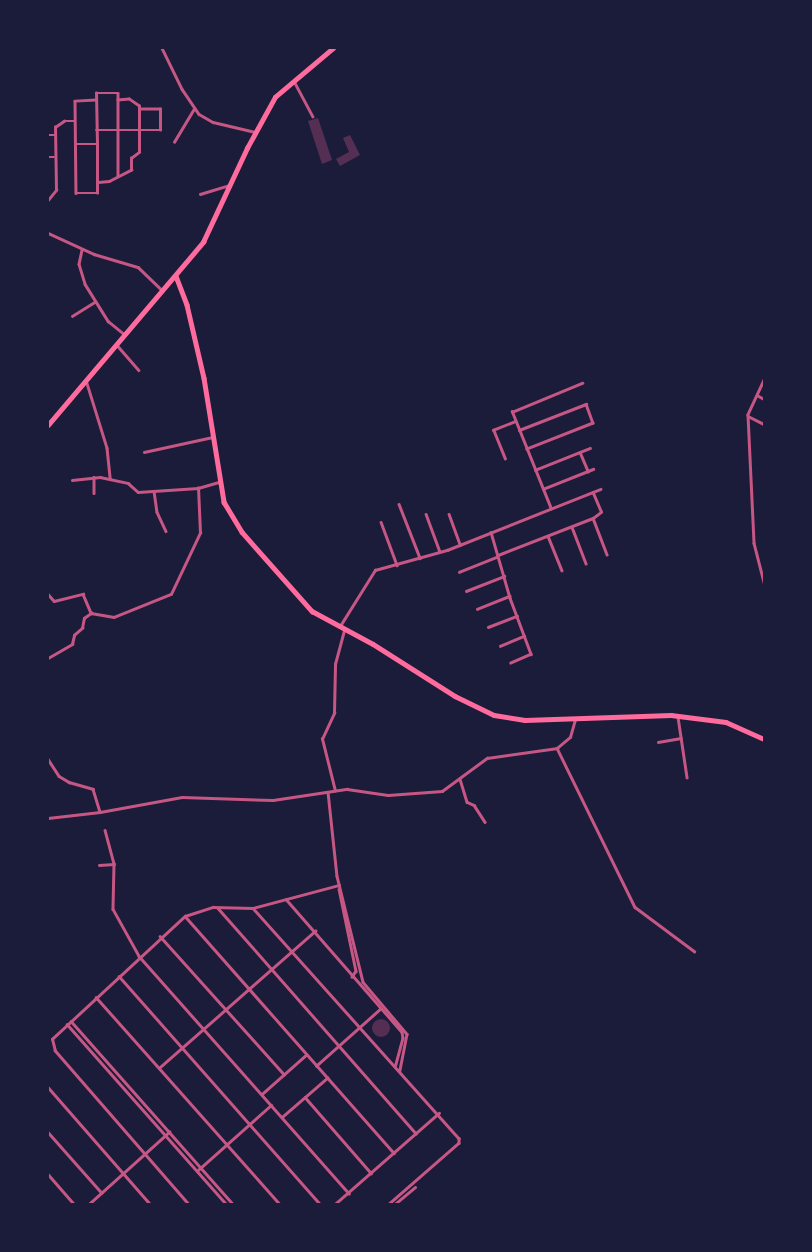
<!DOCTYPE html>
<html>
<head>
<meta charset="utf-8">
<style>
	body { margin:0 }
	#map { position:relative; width:812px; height:1252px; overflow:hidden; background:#1b1b3a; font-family:"DejaVu Sans",sans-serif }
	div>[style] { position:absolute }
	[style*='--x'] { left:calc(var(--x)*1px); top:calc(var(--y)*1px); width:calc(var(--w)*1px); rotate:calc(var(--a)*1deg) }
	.building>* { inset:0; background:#542f53 }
	.round { border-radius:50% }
	.minor>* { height:2.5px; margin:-1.25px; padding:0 1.25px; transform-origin:1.25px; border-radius:1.25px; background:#c65784 }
	.primary>* { height:4.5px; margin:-2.25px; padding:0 2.25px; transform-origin:2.25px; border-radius:2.25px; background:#ff6b9d }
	span { translate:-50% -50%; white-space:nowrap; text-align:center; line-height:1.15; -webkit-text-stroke:5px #1b1b3a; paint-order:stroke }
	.frame { position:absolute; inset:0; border:49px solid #1b1b3a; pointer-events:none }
</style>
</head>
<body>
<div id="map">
	<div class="building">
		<div style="clip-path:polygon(318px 118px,332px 160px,322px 164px,308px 121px)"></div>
		<div style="clip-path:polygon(350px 135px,360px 155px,340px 166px,336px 159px,349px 152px,343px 138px)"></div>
		<div class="round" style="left:372px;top:1019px;width:18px;height:18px"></div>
	</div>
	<div class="minor">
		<div style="--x:162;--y:48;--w:46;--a:64"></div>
		<div style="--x:182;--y:89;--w:30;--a:56"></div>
		<div style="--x:199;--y:114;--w:16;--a:30"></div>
		<div style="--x:213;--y:122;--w:43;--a:13.4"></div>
		<div style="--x:294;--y:81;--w:40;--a:62"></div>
		<div style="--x:96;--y:100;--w:21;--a:177"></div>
		<div style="--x:75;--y:101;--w:92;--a:89.4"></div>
		<div style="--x:76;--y:193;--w:21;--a:0"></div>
		<div style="--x:97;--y:193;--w:49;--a:-90"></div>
		<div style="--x:97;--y:144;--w:51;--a:-91.1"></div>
		<div style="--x:96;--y:93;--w:22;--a:0"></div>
		<div style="--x:118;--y:93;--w:82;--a:90"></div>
		<div style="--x:96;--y:130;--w:64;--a:0"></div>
		<div style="--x:160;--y:130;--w:21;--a:-90"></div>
		<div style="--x:160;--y:109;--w:20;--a:180"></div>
		<div style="--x:48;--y:135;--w:7;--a:0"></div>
		<div style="--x:174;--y:142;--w:39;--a:-59"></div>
		<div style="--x:76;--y:144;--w:21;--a:0"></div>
		<div style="--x:48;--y:157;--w:6;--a:0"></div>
		<div style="--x:98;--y:182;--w:11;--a:-5"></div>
		<div style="--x:109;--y:181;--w:25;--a:-27"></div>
		<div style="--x:131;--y:170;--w:12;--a:-90"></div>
		<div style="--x:131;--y:158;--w:10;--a:-37"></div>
		<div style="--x:139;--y:152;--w:46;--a:-90"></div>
		<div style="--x:139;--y:106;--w:12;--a:-145"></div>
		<div style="--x:129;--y:99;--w:11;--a:175"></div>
		<div style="--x:200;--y:194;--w:30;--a:-17"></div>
		<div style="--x:48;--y:200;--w:13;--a:-51"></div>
		<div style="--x:56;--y:190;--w:63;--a:-90.9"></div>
		<div style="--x:55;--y:127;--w:11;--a:-34"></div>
		<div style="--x:64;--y:121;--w:11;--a:0"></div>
		<div style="--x:48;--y:233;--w:51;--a:24.5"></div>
		<div style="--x:94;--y:254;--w:46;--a:16.5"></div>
		<div style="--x:138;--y:267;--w:33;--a:44"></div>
		<div style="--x:82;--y:250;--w:14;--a:102"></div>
		<div style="--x:79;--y:264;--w:21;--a:73"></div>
		<div style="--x:85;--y:284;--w:44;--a:58.1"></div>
		<div style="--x:108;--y:321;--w:22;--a:39"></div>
		<div style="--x:72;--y:316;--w:26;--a:-32"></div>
		<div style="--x:117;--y:345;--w:33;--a:49"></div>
		<div style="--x:86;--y:380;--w:71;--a:72.8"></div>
		<div style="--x:107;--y:448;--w:31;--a:84"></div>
		<div style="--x:764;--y:380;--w:38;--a:115"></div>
		<div style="--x:748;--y:415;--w:128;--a:87.3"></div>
		<div style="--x:754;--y:543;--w:40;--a:75.6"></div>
		<div style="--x:757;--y:395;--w:8;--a:30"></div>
		<div style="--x:748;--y:416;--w:18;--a:27"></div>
		<div style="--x:519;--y:430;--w:72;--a:-21.2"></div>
		<div style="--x:586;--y:404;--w:20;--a:70"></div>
		<div style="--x:593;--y:423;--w:71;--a:158.5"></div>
		<div style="--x:144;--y:452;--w:71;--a:-12.3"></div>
		<div style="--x:580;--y:452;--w:21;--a:67"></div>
		<div style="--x:505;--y:459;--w:31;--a:-112"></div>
		<div style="--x:493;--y:430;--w:24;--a:-22"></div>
		<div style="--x:535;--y:470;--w:59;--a:-21.8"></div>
		<div style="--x:94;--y:477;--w:16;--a:90"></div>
		<div style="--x:72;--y:480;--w:28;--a:-6"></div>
		<div style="--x:100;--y:477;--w:29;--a:12"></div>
		<div style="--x:128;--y:483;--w:13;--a:42"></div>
		<div style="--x:138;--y:492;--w:60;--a:-3.8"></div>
		<div style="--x:198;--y:488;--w:22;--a:-16"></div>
		<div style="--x:543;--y:489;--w:54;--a:-21.8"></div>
		<div style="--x:154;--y:491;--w:21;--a:82"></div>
		<div style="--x:157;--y:512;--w:21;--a:65"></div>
		<div style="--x:399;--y:504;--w:58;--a:68.7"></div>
		<div style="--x:551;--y:509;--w:105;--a:-111.9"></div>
		<div style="--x:512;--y:412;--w:76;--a:-22.5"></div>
		<div style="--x:426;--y:514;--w:40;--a:69.8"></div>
		<div style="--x:449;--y:514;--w:33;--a:70"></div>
		<div style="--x:593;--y:518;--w:39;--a:69"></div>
		<div style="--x:381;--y:522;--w:46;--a:69.6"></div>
		<div style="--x:572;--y:527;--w:39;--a:69"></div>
		<div style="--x:491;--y:532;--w:69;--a:73.9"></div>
		<div style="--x:510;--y:598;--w:60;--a:69.4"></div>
		<div style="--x:531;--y:654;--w:22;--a:156"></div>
		<div style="--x:548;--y:536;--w:37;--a:68"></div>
		<div style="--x:498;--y:555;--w:102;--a:-21.3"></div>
		<div style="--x:593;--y:518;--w:10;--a:-37"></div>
		<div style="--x:601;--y:512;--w:21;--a:-113"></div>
		<div style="--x:459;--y:572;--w:40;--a:-22"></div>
		<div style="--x:466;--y:591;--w:41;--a:-21.5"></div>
		<div style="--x:48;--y:594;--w:9;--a:49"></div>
		<div style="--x:54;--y:601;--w:30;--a:-14"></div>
		<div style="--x:83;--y:594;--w:21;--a:67"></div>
		<div style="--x:477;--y:609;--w:35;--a:-22"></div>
		<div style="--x:340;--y:626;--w:66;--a:-58"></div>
		<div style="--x:375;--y:570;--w:75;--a:-15.5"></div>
		<div style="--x:447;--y:550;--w:165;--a:-21.7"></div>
		<div style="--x:488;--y:627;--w:31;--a:-21"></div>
		<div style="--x:500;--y:646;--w:26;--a:-23"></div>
		<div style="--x:48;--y:658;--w:28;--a:-30"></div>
		<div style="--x:72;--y:644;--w:9;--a:-77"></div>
		<div style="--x:74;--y:635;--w:11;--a:-41"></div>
		<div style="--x:82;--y:628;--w:10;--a:-79"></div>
		<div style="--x:84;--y:618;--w:9;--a:-36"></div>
		<div style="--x:91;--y:613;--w:23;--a:10"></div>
		<div style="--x:114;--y:617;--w:61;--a:-22"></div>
		<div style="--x:171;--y:594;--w:68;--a:-64.6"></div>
		<div style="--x:200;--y:533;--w:45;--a:-92.5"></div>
		<div style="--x:678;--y:717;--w:61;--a:81.5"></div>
		<div style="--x:658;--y:742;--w:23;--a:-10"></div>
		<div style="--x:557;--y:748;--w:177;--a:63.9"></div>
		<div style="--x:635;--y:907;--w:74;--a:36.7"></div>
		<div style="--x:48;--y:759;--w:20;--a:57"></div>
		<div style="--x:59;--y:776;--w:12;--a:31"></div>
		<div style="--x:69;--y:782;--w:25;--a:16"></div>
		<div style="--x:93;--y:789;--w:24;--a:73"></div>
		<div style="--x:460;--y:779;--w:24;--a:73"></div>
		<div style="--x:467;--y:802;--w:8;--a:23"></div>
		<div style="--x:474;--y:805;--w:20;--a:57"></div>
		<div style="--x:335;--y:791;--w:54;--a:-104"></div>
		<div style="--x:322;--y:739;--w:29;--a:-65"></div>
		<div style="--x:334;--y:713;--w:49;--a:-88.8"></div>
		<div style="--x:335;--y:664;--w:34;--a:-75"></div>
		<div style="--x:328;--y:792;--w:84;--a:83.9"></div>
		<div style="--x:337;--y:876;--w:109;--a:76.2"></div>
		<div style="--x:363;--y:982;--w:68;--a:49.8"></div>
		<div style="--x:407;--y:1034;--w:38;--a:101"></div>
		<div style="--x:48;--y:818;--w:52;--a:-6.6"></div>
		<div style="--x:100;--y:812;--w:83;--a:-10.4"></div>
		<div style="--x:182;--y:797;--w:91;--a:1.9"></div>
		<div style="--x:273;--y:800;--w:75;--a:-8.5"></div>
		<div style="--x:347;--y:789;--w:41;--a:8.3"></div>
		<div style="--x:388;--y:795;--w:54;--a:-4.2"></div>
		<div style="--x:442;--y:791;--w:56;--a:-36.3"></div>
		<div style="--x:487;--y:758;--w:71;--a:-8.1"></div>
		<div style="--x:557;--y:748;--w:17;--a:-40"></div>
		<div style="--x:570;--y:737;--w:19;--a:-74"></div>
		<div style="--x:105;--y:830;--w:35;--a:75"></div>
		<div style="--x:114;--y:864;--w:45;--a:91.3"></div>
		<div style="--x:113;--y:909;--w:54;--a:61"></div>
		<div style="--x:139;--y:956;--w:317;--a:48.5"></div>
		<div style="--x:99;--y:865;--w:15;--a:-4"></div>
		<div style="--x:339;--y:889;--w:84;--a:78.3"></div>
		<div style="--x:356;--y:971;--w:7;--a:124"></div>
		<div style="--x:286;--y:899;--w:176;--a:48.9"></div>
		<div style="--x:402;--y:1032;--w:6;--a:81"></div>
		<div style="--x:403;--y:1038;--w:28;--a:105"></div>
		<div style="--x:218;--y:908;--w:300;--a:48.7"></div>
		<div style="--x:253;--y:908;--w:309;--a:48.2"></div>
		<div style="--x:459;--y:1138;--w:5;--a:90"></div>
		<div style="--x:459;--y:1143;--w:93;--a:138.9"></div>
		<div style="--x:185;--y:916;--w:316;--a:48.6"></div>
		<div style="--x:160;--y:936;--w:186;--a:48.1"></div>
		<div style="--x:119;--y:976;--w:304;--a:48.6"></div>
		<div style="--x:96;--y:997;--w:277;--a:48.4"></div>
		<div style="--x:71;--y:1021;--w:244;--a:48.5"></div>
		<div style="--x:67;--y:1024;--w:240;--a:48.5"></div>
		<div style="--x:316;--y:1066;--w:86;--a:-41.7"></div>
		<div style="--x:159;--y:1068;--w:208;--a:-41.3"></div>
		<div style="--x:48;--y:1087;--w:155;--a:48.9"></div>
		<div style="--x:262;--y:1094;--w:59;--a:-41.6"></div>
		<div style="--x:305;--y:1097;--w:101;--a:49"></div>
		<div style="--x:282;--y:1117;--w:60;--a:-40.9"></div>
		<div style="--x:48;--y:1132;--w:81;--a:48.5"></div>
		<div style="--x:197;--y:1171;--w:99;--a:-41.7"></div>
		<div style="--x:48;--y:1174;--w:40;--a:49"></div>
		<div style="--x:89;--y:1204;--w:108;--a:-42"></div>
		<div style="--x:188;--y:1204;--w:203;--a:-131"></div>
		<div style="--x:55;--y:1051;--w:12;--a:-104"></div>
		<div style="--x:52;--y:1039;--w:181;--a:-42.8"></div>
		<div style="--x:185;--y:916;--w:29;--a:-18"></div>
		<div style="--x:213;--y:907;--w:40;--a:1.4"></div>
		<div style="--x:253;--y:908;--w:89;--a:-15"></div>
		<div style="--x:335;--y:1204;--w:138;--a:-41.2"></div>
		<div style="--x:395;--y:1204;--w:26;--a:-40"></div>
	</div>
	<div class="primary">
		<div style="--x:176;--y:276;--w:31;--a:69"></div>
		<div style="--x:187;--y:305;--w:75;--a:76.9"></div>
		<div style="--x:204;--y:378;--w:126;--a:80.8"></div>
		<div style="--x:224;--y:502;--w:35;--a:59"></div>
		<div style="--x:242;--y:532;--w:106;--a:48.5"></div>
		<div style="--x:312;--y:611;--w:69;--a:28.4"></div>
		<div style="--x:373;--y:644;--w:97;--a:32.4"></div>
		<div style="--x:455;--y:696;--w:43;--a:26"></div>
		<div style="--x:494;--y:715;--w:31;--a:9"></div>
		<div style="--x:525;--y:720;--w:146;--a:-2"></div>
		<div style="--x:671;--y:715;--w:55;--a:7.3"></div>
		<div style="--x:726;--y:722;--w:42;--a:24.1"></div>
		<div style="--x:48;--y:425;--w:240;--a:-49.7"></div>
		<div style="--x:203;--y:242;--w:104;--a:-64.9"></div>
		<div style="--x:247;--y:148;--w:58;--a:-61.2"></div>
		<div style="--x:275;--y:97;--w:76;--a:-40.2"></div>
	</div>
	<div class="frame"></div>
</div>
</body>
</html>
